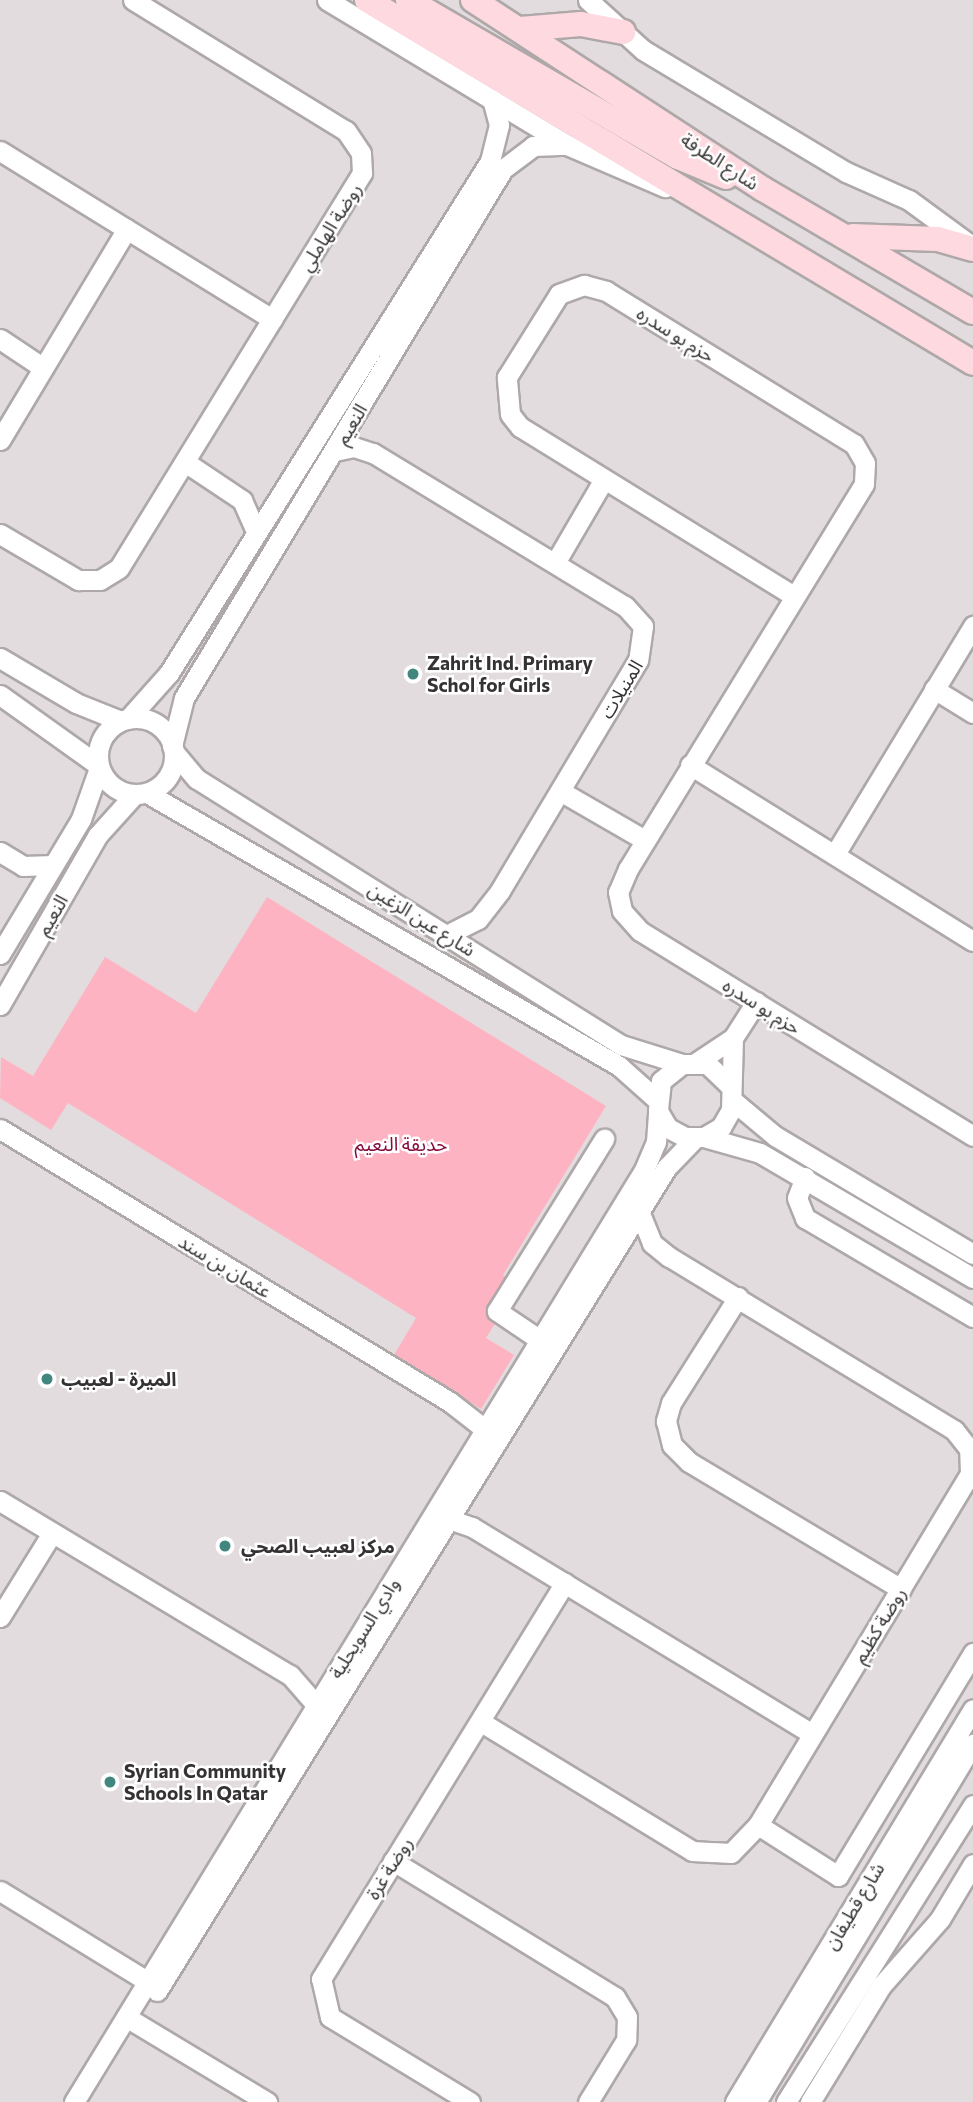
<!DOCTYPE html>
<html>
<head>
<meta charset="utf-8">
<style>
	body { margin:0 }
	#map { position:relative; width:973px; height:2102px; overflow:hidden; background:#e3dcde; font-family:Commissioner,"Noto Sans Arabic",sans-serif }
	div>[style] { position:absolute }
	[style*='--x'] { left:calc(var(--x)*1px); top:calc(var(--y)*1px); width:calc(var(--w)*1px); rotate:calc(var(--a)*1deg) }
	.green>* { inset:0; background:#feb3c3 }
	.roads { filter:drop-shadow(2px 0 #aea8a9) drop-shadow(-2px 0 #aea8a9) drop-shadow(0 2px #aea8a9) drop-shadow(0 -2px #aea8a9) }
	.minor>* { height:19px; margin:-9.5px; padding:0 9.5px; transform-origin:9.5px; border-radius:9.5px; background:#fff }
	.minor>.ring { margin:-9.5px; padding:0; box-sizing:content-box; background:none; border:19px solid #fff; border-radius:50% }
	.major>* { height:24px; margin:-12px; padding:0 12px; transform-origin:12px; border-radius:12px; background:#fed9e0 }
	.dots>* { width:19px; height:19px; translate:-50% -50%; box-sizing:border-box; border:4px solid #fff; border-radius:50% }
	span { translate:-50% -50%; white-space:nowrap; text-align:center; line-height:1.15; -webkit-text-stroke:5px #fff; paint-order:stroke }
	.street-label { font-size:19px; color:#343232 }
	.poi-label { font-size:19px; color:#343232; font-weight:700 }
	.left { translate:0 -50%; text-align:left }
	.park-label { font-size:19px; color:#850c3c }
</style>
</head>
<body>
<div id="map">
	<div class="green">
		<div style="clip-path:polygon(267px 897px,606px 1106px,503px 1275px,519px 1285px,486px 1338px,514px 1355px,481px 1409px,394px 1355px,416px 1318px,68px 1103px,51px 1130px,0 1098px,1px 1057px,33px 1076px,105px 957px,196px 1013px)"></div>
	</div>
	<div class="roads">
		<div class="minor">
			<div style="--x:327;--y:0;--w:280;--a:31.1"></div>
			<div style="--x:567;--y:145;--w:107;--a:23.2"></div>
			<div style="--x:588;--y:0;--w:74;--a:42.3"></div>
			<div style="--x:643;--y:50;--w:237;--a:31"></div>
			<div style="--x:846;--y:172;--w:69;--a:24"></div>
			<div style="--x:909;--y:200;--w:79;--a:36.3"></div>
			<div style="--x:0;--y:151;--w:320;--a:31.7"></div>
			<div style="--x:0;--y:339;--w:50;--a:33.7"></div>
			<div style="--x:0;--y:440;--w:246;--a:-59"></div>
			<div style="--x:335;--y:451;--w:19;--a:-12"></div>
			<div style="--x:354;--y:447;--w:20;--a:18"></div>
			<div style="--x:373;--y:453;--w:295;--a:31.3"></div>
			<div style="--x:625;--y:606;--w:27;--a:48"></div>
			<div style="--x:643;--y:626;--w:34;--a:98"></div>
			<div style="--x:638;--y:660;--w:269;--a:120.9"></div>
			<div style="--x:500;--y:891;--w:36;--a:128"></div>
			<div style="--x:478;--y:919;--w:35;--a:153"></div>
			<div style="--x:185;--y:462;--w:69;--a:33.7"></div>
			<div style="--x:242;--y:500;--w:36;--a:66"></div>
			<div style="--x:0;--y:534;--w:91;--a:30.5"></div>
			<div style="--x:78;--y:580;--w:22;--a:0"></div>
			<div style="--x:100;--y:580;--w:22;--a:-32"></div>
			<div style="--x:119;--y:568;--w:464;--a:-58.4"></div>
			<div style="--x:362;--y:173;--w:20;--a:-93"></div>
			<div style="--x:361;--y:153;--w:27;--a:-124"></div>
			<div style="--x:346;--y:131;--w:250;--a:-148.4"></div>
			<div style="--x:555;--y:563;--w:97;--a:-59.7"></div>
			<div style="--x:794;--y:596;--w:322;--a:-148.3"></div>
			<div style="--x:520;--y:427;--w:16;--a:-128"></div>
			<div style="--x:510;--y:414;--w:37;--a:-95"></div>
			<div style="--x:507;--y:377;--w:98;--a:-57.9"></div>
			<div style="--x:559;--y:294;--w:27;--a:-20"></div>
			<div style="--x:584;--y:285;--w:23;--a:15"></div>
			<div style="--x:606;--y:291;--w:291;--a:31.7"></div>
			<div style="--x:854;--y:444;--w:22;--a:60"></div>
			<div style="--x:865;--y:463;--w:21;--a:93"></div>
			<div style="--x:864;--y:484;--w:452;--a:121.5"></div>
			<div style="--x:628;--y:869;--w:25;--a:113"></div>
			<div style="--x:618;--y:892;--w:19;--a:78"></div>
			<div style="--x:622;--y:911;--w:27;--a:48"></div>
			<div style="--x:640;--y:931;--w:391;--a:31.6"></div>
			<div style="--x:0;--y:658;--w:88;--a:30.6"></div>
			<div style="--x:76;--y:703;--w:48;--a:21.8"></div>
			<div style="--x:934;--y:689;--w:46;--a:31.6"></div>
			<div style="--x:0;--y:695;--w:120;--a:35.5"></div>
			<div class="ring" style="left:98px;top:718px;width:57px;height:57px"></div>
			<div style="--x:128;--y:719;--w:62;--a:-48.3"></div>
			<div style="--x:169;--y:673;--w:604;--a:-57.91"></div>
			<div style="--x:490;--y:161;--w:37;--a:-76"></div>
			<div style="--x:499;--y:125;--w:27;--a:-105"></div>
			<div style="--x:172;--y:746;--w:49;--a:-76"></div>
			<div style="--x:184;--y:698;--w:618;--a:-58.91"></div>
			<div style="--x:503;--y:169;--w:38;--a:-37"></div>
			<div style="--x:533;--y:146;--w:34;--a:-2"></div>
			<div style="--x:174;--y:752;--w:35;--a:50"></div>
			<div style="--x:197;--y:779;--w:501;--a:32.1"></div>
			<div style="--x:621;--y:1045;--w:64;--a:17.3"></div>
			<div style="--x:690;--y:765;--w:333;--a:31.9"></div>
			<div style="--x:560;--y:791;--w:98;--a:30"></div>
			<div style="--x:147;--y:793;--w:545;--a:30.04"></div>
			<div style="--x:619;--y:1066;--w:50;--a:41.7"></div>
			<div style="--x:0;--y:852;--w:27;--a:31"></div>
			<div style="--x:23;--y:866;--w:30;--a:-2"></div>
			<div style="--x:835;--y:854;--w:267;--a:-58.8"></div>
			<div style="--x:0;--y:954;--w:157;--a:-59"></div>
			<div style="--x:81;--y:819;--w:54;--a:-70.6"></div>
			<div style="--x:0;--y:1005;--w:195;--a:-60.1"></div>
			<div style="--x:97;--y:836;--w:54;--a:-48"></div>
			<div style="--x:697;--y:1062;--w:43;--a:-33.7"></div>
			<div style="--x:733;--y:1038;--w:43;--a:-57.4"></div>
			<div style="--x:729;--y:1085;--w:30;--a:-136"></div>
			<div style="--x:707;--y:1064;--w:25;--a:180"></div>
			<div style="--x:682;--y:1064;--w:27;--a:141"></div>
			<div style="--x:661;--y:1081;--w:30;--a:96"></div>
			<div style="--x:658;--y:1111;--w:20;--a:60"></div>
			<div style="--x:668;--y:1128;--w:19;--a:28"></div>
			<div style="--x:685;--y:1137;--w:19;--a:0"></div>
			<div style="--x:704;--y:1137;--w:20;--a:-30"></div>
			<div style="--x:721;--y:1127;--w:20;--a:-60"></div>
			<div style="--x:731;--y:1110;--w:72;--a:-88.4"></div>
			<div style="--x:732;--y:1100;--w:56;--a:39.9"></div>
			<div style="--x:775;--y:1136;--w:230;--a:30.8"></div>
			<div style="--x:0;--y:1129;--w:526;--a:31.24"></div>
			<div style="--x:450;--y:1402;--w:57;--a:37.9"></div>
			<div style="--x:704;--y:1137;--w:58;--a:15.9"></div>
			<div style="--x:760;--y:1153;--w:247;--a:30.4"></div>
			<div style="--x:805;--y:1177;--w:22;--a:111"></div>
			<div style="--x:797;--y:1198;--w:22;--a:68"></div>
			<div style="--x:805;--y:1218;--w:195;--a:30.5"></div>
			<div style="--x:738;--y:1297;--w:125;--a:122.3"></div>
			<div style="--x:671;--y:1403;--w:19;--a:106"></div>
			<div style="--x:666;--y:1421;--w:25;--a:76"></div>
			<div style="--x:672;--y:1445;--w:24;--a:45"></div>
			<div style="--x:689;--y:1462;--w:247;--a:30.9"></div>
			<div style="--x:540;--y:1340;--w:52;--a:-146"></div>
			<div style="--x:497;--y:1311;--w:203;--a:-58.1"></div>
			<div style="--x:0;--y:1501;--w:338;--a:31"></div>
			<div style="--x:290;--y:1675;--w:52;--a:48.9"></div>
			<div style="--x:437;--y:1515;--w:37;--a:19"></div>
			<div style="--x:472;--y:1527;--w:398;--a:31.3"></div>
			<div style="--x:0;--y:1617;--w:99;--a:-58.2"></div>
			<div style="--x:481;--y:1722;--w:247;--a:31.4"></div>
			<div style="--x:692;--y:1851;--w:39;--a:3"></div>
			<div style="--x:731;--y:1853;--w:39;--a:-46"></div>
			<div style="--x:758;--y:1825;--w:411;--a:-58.9"></div>
			<div style="--x:970;--y:1473;--w:24;--a:-92"></div>
			<div style="--x:969;--y:1449;--w:24;--a:-128"></div>
			<div style="--x:954;--y:1430;--w:333;--a:-148.7"></div>
			<div style="--x:669;--y:1257;--w:22;--a:-141"></div>
			<div style="--x:652;--y:1243;--w:32;--a:-112"></div>
			<div style="--x:758;--y:1825;--w:95;--a:32.5"></div>
			<div style="--x:838;--y:1876;--w:261;--a:-58.8"></div>
			<div style="--x:393;--y:1861;--w:260;--a:31.5"></div>
			<div style="--x:615;--y:1997;--w:23;--a:59"></div>
			<div style="--x:627;--y:2017;--w:23;--a:92"></div>
			<div style="--x:626;--y:2040;--w:73;--a:121.5"></div>
			<div style="--x:0;--y:1891;--w:185;--a:31.5"></div>
			<div style="--x:157;--y:1991;--w:969;--a:-58.25"></div>
			<div style="--x:667;--y:1167;--w:40;--a:-46"></div>
			<div style="--x:126;--y:2017;--w:165;--a:31.1"></div>
			<div style="--x:74;--y:2102;--w:1092;--a:-58.55"></div>
			<div style="--x:644;--y:1170;--w:30;--a:-67"></div>
			<div style="--x:656;--y:1142;--w:31;--a:-86"></div>
			<div style="--x:470;--y:2102;--w:164;--a:-148.7"></div>
			<div style="--x:330;--y:2017;--w:39;--a:-103"></div>
			<div style="--x:321;--y:1979;--w:465;--a:-58.4"></div>
			<div style="--x:735;--y:2102;--w:459;--a:-58.8"></div>
			<div style="--x:756;--y:2102;--w:419;--a:-58.8"></div>
			<div style="--x:786;--y:2102;--w:351;--a:-57.8"></div>
			<div style="--x:810;--y:2102;--w:136;--a:-58.5"></div>
			<div style="--x:881;--y:1986;--w:89;--a:-48.6"></div>
			<div style="--x:940;--y:1919;--w:64;--a:-59"></div>
		</div>
		<div class="major">
			<div style="--x:367;--y:0;--w:706;--a:30.92"></div>
			<div style="--x:408;--y:0;--w:312;--a:30.2"></div>
			<div style="--x:678;--y:157;--w:52;--a:22.6"></div>
			<div style="--x:473;--y:0;--w:346;--a:33.1"></div>
			<div style="--x:763;--y:189;--w:243;--a:30.4"></div>
			<div style="--x:520;--y:29;--w:61;--a:-4.7"></div>
			<div style="--x:581;--y:24;--w:43;--a:10.8"></div>
			<div style="--x:853;--y:236;--w:85;--a:2"></div>
			<div style="--x:938;--y:239;--w:36;--a:16"></div>
		</div>
	</div>
	<div class="dots">
		<div style="left:413px;top:674px;background:#41877f"></div>
		<div style="left:47px;top:1379px;background:#41877f"></div>
		<div style="left:225px;top:1546px;background:#41877f"></div>
		<div style="left:110px;top:1782px;background:#41877f"></div>
	</div>
	<div class="street-label">
		<span style="left:720px;top:161px;rotate:33deg">شارع الطرفة</span>
		<span style="left:330px;top:227px;rotate:-58deg">روضة الهاملي</span>
		<span style="left:676px;top:334px;rotate:32deg">حزم بو سدره</span>
		<span style="left:351px;top:424px;rotate:-59deg">النعيم</span>
		<span style="left:621px;top:689px;rotate:-59deg">المنيلات</span>
		<span style="left:52px;top:915px;rotate:-60deg">النعيم</span>
		<span style="left:422px;top:919px;rotate:32deg">شارع عين الزغين</span>
		<span style="left:762px;top:1006px;rotate:32deg">حزم بو سدره</span>
		<span style="left:225px;top:1266px;rotate:31deg">عثمان بن سند</span>
		<span style="left:879px;top:1625px;rotate:-59deg">روضة كظيم</span>
		<span style="left:364px;top:1628px;rotate:-58deg">وادي السويحلية</span>
		<span style="left:389px;top:1868px;rotate:-58deg">روضة غرة</span>
		<span style="left:854px;top:1906px;rotate:-59deg">شارع قطيفان</span>
	</div>
	<div class="poi-label">
		<span class="left" style="left:427px;top:674px">Zahrit Ind. Primary<br>Schol for Girls</span>
		<span class="left" style="left:61px;top:1379px">الميرة - لعبيب</span>
		<span class="left" style="left:241px;top:1546px">مركز لعبيب الصحي</span>
		<span class="left" style="left:124px;top:1782px">Syrian Community<br>Schools In Qatar</span>
	</div>
	<div class="park-label">
		<span style="left:401px;top:1144px">حديقة النعيم</span>
	</div>
</div>
</body>
</html>
